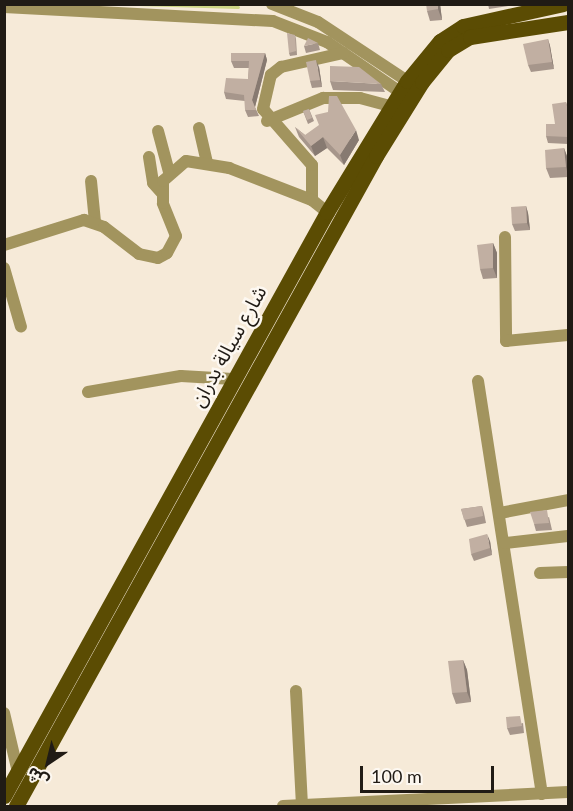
<!DOCTYPE html>
<html>
<head>
<meta charset="utf-8">
<style>
	body { margin:0 }
	#map { position:relative; width:573px; height:811px; overflow:hidden; background:#f6ead8; font-family:Lato,"Noto Sans Arabic",sans-serif }
	div>[style] { position:absolute }
	[style*='--x'] { left:calc(var(--x)*1px); top:calc(var(--y)*1px); width:calc(var(--w)*1px); rotate:calc(var(--a)*1deg) }
	.stream>* { height:3px; margin:-1.5px; padding:0 1.5px; transform-origin:1.5px; border-radius:1.5px; background:#cdd583 }
	.minor>* { height:12px; margin:-6px; padding:0 6px; transform-origin:6px; border-radius:6px; background:#a2945e }
	.major>* { height:15px; margin:-7.5px; padding:0 7.5px; transform-origin:7.5px; border-radius:7.5px; background:#5b4c03 }
	.wall>* { inset:0; background:#a6968b }
	.shaded-wall>* { inset:0; background:#877a71 }
	.building>* { inset:0; background:#c1afa2 }
	span { translate:-50% -50%; white-space:nowrap; text-align:center; line-height:1.15; -webkit-text-stroke:5px #fdf8f1; paint-order:stroke }
	.street-label { font-size:20px; color:#201b15 }
	.frame { position:absolute; inset:0; border:6px solid #201b15; pointer-events:none }
	.north { position:absolute; left:18px; top:733px; width:60px; height:60px; -webkit-text-stroke:4px #fdf8f1; paint-order:stroke; rotate:215deg; font-size:16px; font-weight:700; line-height:24px; text-align:center; color:#201b15 }
	.north::after { content:''; display:block; margin:auto; width:21px; height:27px; background:#201b15; clip-path:polygon(50% 0,100% 100%,50% 72%,0 100%) }
	.scale { position:absolute; left:360px; top:766px; width:134px; height:27px; box-sizing:border-box; border:3px solid #201b15; border-top:0; padding-left:8px; font-size:18px; line-height:21px; white-space:nowrap; color:#201b15; -webkit-text-stroke:4px #fdf8f1; paint-order:stroke }
</style>
</head>
<body>
<div id="map">
	<div class="stream">
		<div style="--x:139;--y:4;--w:99;--a:1.7"></div>
	</div>
	<div class="minor">
		<div style="--x:272;--y:4;--w:49;--a:21.4"></div>
		<div style="--x:318;--y:22;--w:107;--a:33.5"></div>
		<div style="--x:4;--y:7;--w:269;--a:3"></div>
		<div style="--x:273;--y:21;--w:58;--a:21.3"></div>
		<div style="--x:327;--y:42;--w:88;--a:34.4"></div>
		<div style="--x:267;--y:121;--w:61;--a:-22.3"></div>
		<div style="--x:323;--y:98;--w:37;--a:0"></div>
		<div style="--x:360;--y:98;--w:31;--a:15"></div>
		<div style="--x:199;--y:128;--w:35;--a:77"></div>
		<div style="--x:158;--y:131;--w:42;--a:75"></div>
		<div style="--x:149;--y:157;--w:26;--a:81"></div>
		<div style="--x:153;--y:183;--w:12;--a:48"></div>
		<div style="--x:91;--y:181;--w:41;--a:84.4"></div>
		<div style="--x:312;--y:200;--w:35;--a:-90"></div>
		<div style="--x:312;--y:165;--w:74;--a:-131.2"></div>
		<div style="--x:263;--y:109;--w:35;--a:-77"></div>
		<div style="--x:271;--y:75;--w:13;--a:-39"></div>
		<div style="--x:281;--y:67;--w:64;--a:-12.7"></div>
		<div style="--x:505;--y:237;--w:104;--a:89.4"></div>
		<div style="--x:506;--y:341;--w:62;--a:-5.5"></div>
		<div style="--x:4;--y:245;--w:84;--a:-17.4"></div>
		<div style="--x:84;--y:220;--w:21;--a:19"></div>
		<div style="--x:104;--y:227;--w:44;--a:37.6"></div>
		<div style="--x:139;--y:254;--w:19;--a:12"></div>
		<div style="--x:158;--y:258;--w:10;--a:-29"></div>
		<div style="--x:167;--y:253;--w:19;--a:-62"></div>
		<div style="--x:176;--y:236;--w:35;--a:-112"></div>
		<div style="--x:163;--y:203;--w:22;--a:-90"></div>
		<div style="--x:163;--y:181;--w:30;--a:-41"></div>
		<div style="--x:186;--y:161;--w:44;--a:9.2"></div>
		<div style="--x:229;--y:168;--w:89;--a:21.1"></div>
		<div style="--x:312;--y:200;--w:19;--a:39"></div>
		<div style="--x:4;--y:268;--w:61;--a:73.9"></div>
		<div style="--x:478;--y:381;--w:418;--a:81.2"></div>
		<div style="--x:88;--y:392;--w:94;--a:-9.8"></div>
		<div style="--x:181;--y:376;--w:52;--a:3.3"></div>
		<div style="--x:500;--y:513;--w:69;--a:-10.8"></div>
		<div style="--x:505;--y:543;--w:63;--a:-6.3"></div>
		<div style="--x:540;--y:573;--w:28;--a:-2"></div>
		<div style="--x:296;--y:691;--w:115;--a:87"></div>
		<div style="--x:4;--y:713;--w:61;--a:76.7"></div>
		<div style="--x:283;--y:806;--w:285;--a:-2.8"></div>
	</div>
	<div class="major">
		<div style="--x:4;--y:796;--w:667;--a:-61.05"></div>
		<div style="--x:327;--y:212;--w:153;--a:-58.6"></div>
		<div style="--x:407;--y:81;--w:52;--a:-50.5"></div>
		<div style="--x:440;--y:41;--w:27;--a:-33"></div>
		<div style="--x:463;--y:26;--w:102;--a:-12.4"></div>
		<div style="--x:16;--y:806;--w:743;--a:-61.02"></div>
		<div style="--x:376;--y:156;--w:87;--a:-58.1"></div>
		<div style="--x:422;--y:82;--w:41;--a:-50.9"></div>
		<div style="--x:448;--y:50;--w:26;--a:-31"></div>
		<div style="--x:470;--y:37;--w:99;--a:-8.7"></div>
	</div>
	<div class="wall">
		<div style="clip-path:polygon(440px 4px,442px 20px,430px 21px,427px 11px)"></div>
		<div style="clip-path:polygon(488px 4px,514px 4px,514px 5px,489px 9px)"></div>
		<div style="clip-path:polygon(295px 35px,296px 39px,297px 55px,290px 56px,289px 53px)"></div>
		<div style="clip-path:polygon(548px 39px,550px 46px,554px 69px,531px 72px,528px 65px)"></div>
		<div style="clip-path:polygon(318px 43px,320px 50px,306px 53px,304px 46px)"></div>
		<div style="clip-path:polygon(265px 53px,267px 60px,255px 107px,259px 116px,248px 117px,245px 110px,245px 101px,226px 99px,224px 92px,248px 79px,249px 68px,234px 68px,231px 61px)"></div>
		<div style="clip-path:polygon(319px 67px,322px 87px,312px 88px,310px 81px)"></div>
		<div style="clip-path:polygon(330px 81px,381px 84px,385px 92px,333px 90px)"></div>
		<div style="clip-path:polygon(566px 102px,568px 108px,568px 144px,548px 143px,546px 136px,555px 124px)"></div>
		<div style="clip-path:polygon(309px 109px,314px 121px,308px 124px,303px 111px)"></div>
		<div style="clip-path:polygon(295px 127px,305px 135px,359px 140px,344px 165px,327px 148px,315px 156px,299px 137px)"></div>
		<div style="clip-path:polygon(564px 148px,568px 159px,568px 177px,550px 178px,546px 168px)"></div>
		<div style="clip-path:polygon(526px 206px,528px 213px,530px 230px,515px 231px,512px 224px)"></div>
		<div style="clip-path:polygon(493px 243px,497px 253px,497px 278px,483px 279px,480px 269px)"></div>
		<div style="clip-path:polygon(482px 506px,484px 513px,486px 523px,467px 527px,461px 509px)"></div>
		<div style="clip-path:polygon(549px 517px,552px 530px,536px 531px,534px 524px)"></div>
		<div style="clip-path:polygon(490px 541px,492px 555px,474px 561px,471px 554px)"></div>
		<div style="clip-path:polygon(463px 660px,467px 670px,471px 702px,456px 704px,452px 693px)"></div>
		<div style="clip-path:polygon(523px 723px,524px 733px,510px 735px,507px 728px)"></div>
	</div>
	<div class="shaded-wall">
		<div style="clip-path:polygon(438px 4px,440px 4px,442px 20px,438px 9px)"></div>
		<div style="clip-path:polygon(548px 39px,550px 46px,554px 69px,552px 62px)"></div>
		<div style="clip-path:polygon(265px 53px,267px 60px,255px 107px,252px 100px)"></div>
		<div style="clip-path:polygon(316px 60px,319px 67px,322px 87px,320px 80px)"></div>
		<div style="clip-path:polygon(356px 130px,359px 140px,344px 165px,340px 155px)"></div>
		<div style="clip-path:polygon(323px 137px,327px 148px,315px 156px,311px 146px)"></div>
		<div style="clip-path:polygon(564px 148px,568px 159px,568px 175px,566px 167px)"></div>
		<div style="clip-path:polygon(526px 206px,528px 213px,530px 230px,527px 223px)"></div>
		<div style="clip-path:polygon(493px 243px,497px 253px,497px 278px,493px 268px)"></div>
		<div style="clip-path:polygon(487px 534px,490px 541px,492px 555px,490px 548px)"></div>
		<div style="clip-path:polygon(463px 660px,467px 670px,471px 702px,467px 692px)"></div>
	</div>
	<div class="building">
		<div style="clip-path:polygon(426px 4px,438px 4px,438px 9px,427px 11px)"></div>
		<div style="clip-path:polygon(287px 33px,295px 35px,296px 51px,289px 53px)"></div>
		<div style="clip-path:polygon(308px 38px,318px 43px,304px 46px)"></div>
		<div style="clip-path:polygon(548px 39px,552px 62px,528px 65px,523px 44px)"></div>
		<div style="clip-path:polygon(231px 53px,265px 53px,252px 100px,256px 110px,245px 110px,244px 95px,224px 92px,226px 78px,248px 79px,249px 61px,231px 61px)"></div>
		<div style="clip-path:polygon(316px 60px,320px 80px,310px 81px,306px 62px)"></div>
		<div style="clip-path:polygon(330px 66px,359px 67px,381px 84px,330px 81px)"></div>
		<div style="clip-path:polygon(329px 96px,337px 96px,356px 130px,340px 155px,323px 137px,311px 146px,295px 127px,305px 135px,319px 125px,315px 115px,328px 112px)"></div>
		<div style="clip-path:polygon(566px 102px,568px 111px,568px 137px,546px 136px,546px 124px,555px 124px,552px 104px)"></div>
		<div style="clip-path:polygon(309px 109px,312px 118px,307px 120px,303px 111px)"></div>
		<div style="clip-path:polygon(564px 148px,566px 167px,546px 168px,545px 150px)"></div>
		<div style="clip-path:polygon(526px 206px,527px 223px,512px 224px,511px 207px)"></div>
		<div style="clip-path:polygon(493px 243px,493px 268px,480px 269px,477px 245px)"></div>
		<div style="clip-path:polygon(482px 506px,483px 516px,464px 520px,461px 509px)"></div>
		<div style="clip-path:polygon(547px 510px,549px 523px,534px 524px,530px 512px)"></div>
		<div style="clip-path:polygon(487px 534px,490px 548px,471px 554px,469px 539px)"></div>
		<div style="clip-path:polygon(463px 660px,467px 692px,452px 693px,448px 661px)"></div>
		<div style="clip-path:polygon(520px 716px,522px 726px,507px 728px,506px 717px)"></div>
	</div>
	<div class="street-label">
		<span style="left:228px;top:346px;rotate:-61deg">شارع سيالة بدران</span>
	</div>
	<div class="frame"></div>
	<div class="north">ش</div>
	<div class="scale">100 m</div>
</div>
</body>
</html>
